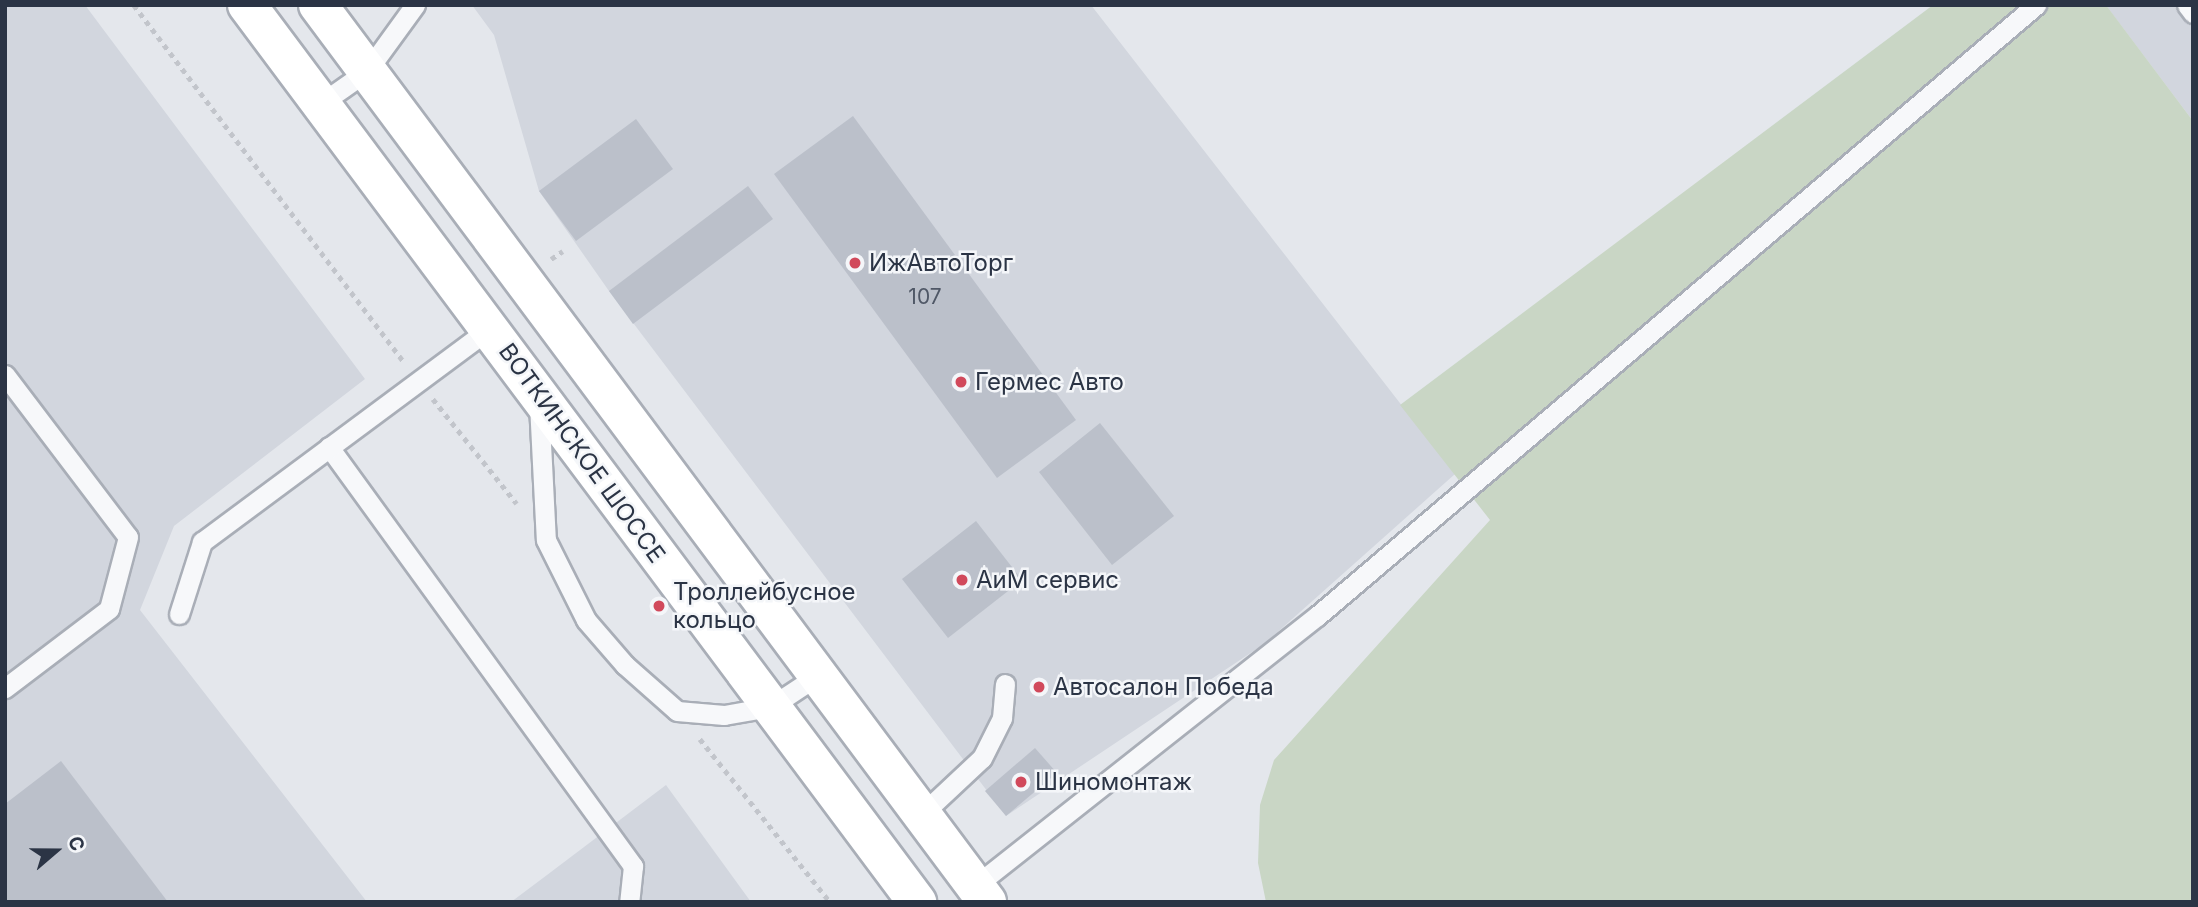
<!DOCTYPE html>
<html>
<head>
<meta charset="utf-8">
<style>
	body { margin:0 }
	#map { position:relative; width:2198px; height:907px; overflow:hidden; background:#e4e7ec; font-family:Inter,sans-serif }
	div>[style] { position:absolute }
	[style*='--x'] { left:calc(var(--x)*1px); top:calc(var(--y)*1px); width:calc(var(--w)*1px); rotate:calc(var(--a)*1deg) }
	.built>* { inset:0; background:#d2d6de }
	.green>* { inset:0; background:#c9d6c5 }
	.building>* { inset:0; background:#bbc0ca }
	.path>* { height:4.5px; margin-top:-2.25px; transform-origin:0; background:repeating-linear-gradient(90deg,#c2c5cb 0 5px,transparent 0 10px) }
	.roads { filter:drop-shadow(2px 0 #a9aeb7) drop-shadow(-2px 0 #a9aeb7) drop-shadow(0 2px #a9aeb7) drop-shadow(0 -2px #a9aeb7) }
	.service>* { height:19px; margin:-9.5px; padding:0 9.5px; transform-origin:9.5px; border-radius:9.5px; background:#f7f8fa }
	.primary>* { height:38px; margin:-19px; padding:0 19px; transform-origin:19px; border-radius:19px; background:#fff }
	.dots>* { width:19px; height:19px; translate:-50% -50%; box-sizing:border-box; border:4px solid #f4f6f9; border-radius:50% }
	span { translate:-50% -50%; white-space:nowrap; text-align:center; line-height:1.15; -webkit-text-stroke:5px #f4f6f9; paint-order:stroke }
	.number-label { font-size:21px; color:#4f5766 }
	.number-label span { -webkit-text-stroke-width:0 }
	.poi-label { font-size:24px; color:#2b3445 }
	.left { translate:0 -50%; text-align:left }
	.street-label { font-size:24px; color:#2b3445 }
	.frame { position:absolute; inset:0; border:7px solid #2b3445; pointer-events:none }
	.north { position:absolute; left:21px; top:816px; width:70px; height:70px; -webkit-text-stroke:5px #f4f6f9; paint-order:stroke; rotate:70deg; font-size:19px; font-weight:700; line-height:28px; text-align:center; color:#2b3445 }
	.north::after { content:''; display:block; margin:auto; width:24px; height:32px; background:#2b3445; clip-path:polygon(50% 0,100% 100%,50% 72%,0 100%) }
</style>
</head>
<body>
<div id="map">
	<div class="built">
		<div style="clip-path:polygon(5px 5px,85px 5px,365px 379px,174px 526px,140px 610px,367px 902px,5px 902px)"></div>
		<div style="clip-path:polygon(472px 5px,1091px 5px,1455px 474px,1264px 644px,1006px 816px,609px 291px,539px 191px,494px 35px)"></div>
		<div style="clip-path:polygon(2106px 5px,2193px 5px,2193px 121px,2111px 12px)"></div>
		<div style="clip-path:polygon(666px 785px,751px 902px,511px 902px,547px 875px)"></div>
	</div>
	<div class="green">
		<div style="clip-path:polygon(1933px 5px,2106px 5px,2193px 121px,2193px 902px,1266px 902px,1258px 863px,1260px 805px,1274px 760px,1490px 520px,1400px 405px)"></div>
	</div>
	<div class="building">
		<div style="clip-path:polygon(853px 116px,1076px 420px,997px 478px,774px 174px)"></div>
		<div style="clip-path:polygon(636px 119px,673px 169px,576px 241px,539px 191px)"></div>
		<div style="clip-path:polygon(748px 186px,773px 219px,633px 324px,609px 291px)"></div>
		<div style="clip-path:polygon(1100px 423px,1174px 516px,1112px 565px,1039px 472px)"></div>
		<div style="clip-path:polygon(976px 521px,1022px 580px,948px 638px,902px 579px)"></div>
		<div style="clip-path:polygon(1035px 748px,1057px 773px,1006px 816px,985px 791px)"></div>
		<div style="clip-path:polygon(61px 761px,168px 902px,5px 902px,5px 804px)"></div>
	</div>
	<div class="path">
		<div style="--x:134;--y:5;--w:448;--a:52.9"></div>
		<div style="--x:551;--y:259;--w:14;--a:-34"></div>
		<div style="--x:433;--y:399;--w:134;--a:51.3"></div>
		<div style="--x:700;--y:739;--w:208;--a:51.4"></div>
	</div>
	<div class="roads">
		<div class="service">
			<div style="--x:2187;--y:5;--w:10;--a:53"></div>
			<div style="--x:320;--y:104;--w:57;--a:-35.1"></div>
			<div style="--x:367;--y:71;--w:82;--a:-54"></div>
			<div style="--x:5;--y:375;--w:203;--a:52.8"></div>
			<div style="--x:128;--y:537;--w:74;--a:104.8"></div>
			<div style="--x:109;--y:609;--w:131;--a:142.8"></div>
			<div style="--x:539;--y:404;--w:136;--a:87.1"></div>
			<div style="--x:546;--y:540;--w:89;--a:63.4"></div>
			<div style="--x:586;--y:620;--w:60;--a:49.1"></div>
			<div style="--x:625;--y:665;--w:69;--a:41.5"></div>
			<div style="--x:677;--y:711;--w:47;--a:4.9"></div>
			<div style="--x:724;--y:715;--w:47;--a:-9.9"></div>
			<div style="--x:770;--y:707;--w:56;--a:-33.4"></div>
			<div style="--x:329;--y:447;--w:518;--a:54.04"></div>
			<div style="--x:633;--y:866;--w:36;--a:96"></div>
			<div style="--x:179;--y:614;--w:76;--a:-72.3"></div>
			<div style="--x:202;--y:542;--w:359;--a:-36.6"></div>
			<div style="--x:921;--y:815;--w:83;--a:-43.1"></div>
			<div style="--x:982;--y:758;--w:45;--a:-63.4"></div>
			<div style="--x:1002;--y:718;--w:34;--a:-85"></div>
			<div style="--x:975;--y:886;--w:436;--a:-38.3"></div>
			<div style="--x:1317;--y:616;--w:944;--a:-40.36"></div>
		</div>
		<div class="primary">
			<div style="--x:247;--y:5;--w:1120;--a:53.24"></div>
			<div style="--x:318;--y:5;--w:1119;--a:53.28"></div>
		</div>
	</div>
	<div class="dots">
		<div style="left:855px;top:263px;background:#d1495b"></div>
		<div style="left:961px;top:382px;background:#d1495b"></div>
		<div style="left:962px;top:580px;background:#d1495b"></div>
		<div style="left:659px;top:606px;background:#d1495b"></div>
		<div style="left:1039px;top:687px;background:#d1495b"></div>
		<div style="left:1021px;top:782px;background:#d1495b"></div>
	</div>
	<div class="number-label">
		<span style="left:925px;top:297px">107</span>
	</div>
	<div class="poi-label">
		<span class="left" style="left:869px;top:263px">ИжАвтоТорг</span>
		<span class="left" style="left:975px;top:382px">Гермес Авто</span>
		<span class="left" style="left:976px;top:580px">АиМ сервис</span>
		<span class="left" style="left:673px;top:606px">Троллейбусное<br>кольцо</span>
		<span class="left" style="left:1053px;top:687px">Автосалон Победа</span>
		<span class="left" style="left:1035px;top:782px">Шиномонтаж</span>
	</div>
	<div class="street-label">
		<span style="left:582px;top:453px;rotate:54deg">ВОТКИНСКОЕ ШОССЕ</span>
	</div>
	<div class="frame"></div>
	<div class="north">С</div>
</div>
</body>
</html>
